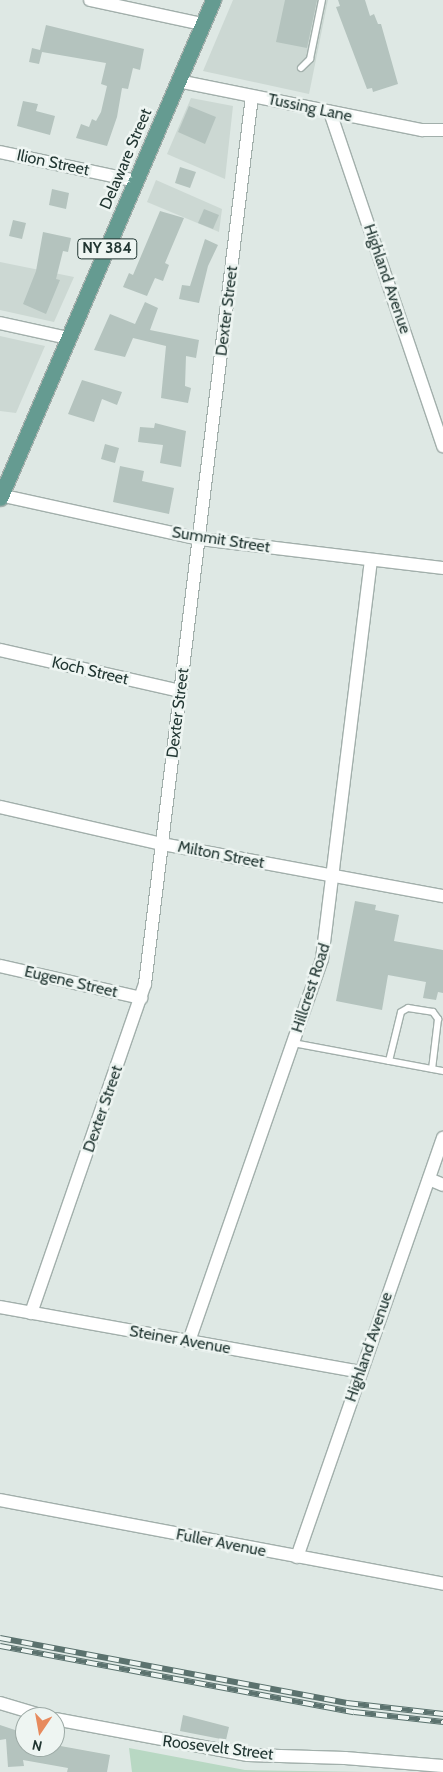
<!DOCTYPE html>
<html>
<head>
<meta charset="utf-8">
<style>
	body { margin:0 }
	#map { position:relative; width:443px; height:1772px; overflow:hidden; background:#dee8e4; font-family:Cabin,sans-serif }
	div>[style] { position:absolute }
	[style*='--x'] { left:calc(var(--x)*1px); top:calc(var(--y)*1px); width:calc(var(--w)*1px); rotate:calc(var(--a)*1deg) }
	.built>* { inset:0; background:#ccd8d3 }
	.green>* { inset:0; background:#b8d8c3 }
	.building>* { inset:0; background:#b4c3be }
	.roads { filter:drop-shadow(1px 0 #a2afab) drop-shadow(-1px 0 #a2afab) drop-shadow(0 1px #a2afab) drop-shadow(0 -1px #a2afab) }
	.service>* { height:6px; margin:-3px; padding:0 3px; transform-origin:3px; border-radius:3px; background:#fff }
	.minor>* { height:12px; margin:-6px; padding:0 6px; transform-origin:6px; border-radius:6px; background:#fff }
	.primary>* { height:15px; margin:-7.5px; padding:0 7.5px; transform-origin:7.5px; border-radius:7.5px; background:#659b91 }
	.rail>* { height:5.5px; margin-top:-2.75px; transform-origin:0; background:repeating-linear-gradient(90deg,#eef5f2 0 11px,#5b726e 0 22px); box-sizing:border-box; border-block:1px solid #5b726e }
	span { translate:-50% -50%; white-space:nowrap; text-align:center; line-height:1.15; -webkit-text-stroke:5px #eef5f2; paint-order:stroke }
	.shield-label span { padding:1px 4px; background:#eef5f2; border:1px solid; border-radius:4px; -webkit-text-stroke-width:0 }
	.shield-label { font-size:15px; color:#213632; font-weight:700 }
	.street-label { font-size:16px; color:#213632 }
	.north { position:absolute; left:15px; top:1707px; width:50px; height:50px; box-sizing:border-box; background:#eef5f2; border:1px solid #9ca9a5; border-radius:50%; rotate:192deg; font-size:14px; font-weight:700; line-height:20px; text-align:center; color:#213632 }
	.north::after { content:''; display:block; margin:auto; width:18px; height:22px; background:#e78a5d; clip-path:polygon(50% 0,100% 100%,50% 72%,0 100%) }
</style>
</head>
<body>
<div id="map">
	<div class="built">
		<div style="clip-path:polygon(233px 0,328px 0,309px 94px,203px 71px)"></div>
		<div style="clip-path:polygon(191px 98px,233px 106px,225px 179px,167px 154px)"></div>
		<div style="clip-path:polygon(156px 180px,222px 209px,219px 232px,147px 202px)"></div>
		<div style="clip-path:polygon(0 262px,74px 277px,54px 322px,0 310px)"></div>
		<div style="clip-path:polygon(0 336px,45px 346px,16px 413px,0 411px)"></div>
	</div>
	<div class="green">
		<div style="clip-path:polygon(129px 1748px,245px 1770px,366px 1772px,132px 1772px)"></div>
	</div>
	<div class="building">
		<div style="clip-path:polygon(285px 0,317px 0,307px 48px,276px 42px)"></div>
		<div style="clip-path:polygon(338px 0,365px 0,370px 16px,374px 14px,378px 24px,381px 24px,398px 84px,373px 92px,372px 88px,367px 89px,336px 7px,340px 6px)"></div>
		<div style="clip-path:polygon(46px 25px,144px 49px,140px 70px,133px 68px,128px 89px,122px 88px,117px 117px,107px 146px,76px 138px,81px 124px,89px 127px,92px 119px,96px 121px,101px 112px,107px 86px,101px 84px,106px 63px,42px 52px,39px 64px,29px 62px,32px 48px,40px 50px)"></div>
		<div style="clip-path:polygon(23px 101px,38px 104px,36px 111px,55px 116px,50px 135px,17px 126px)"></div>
		<div style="clip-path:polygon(189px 106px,216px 117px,205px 144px,178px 132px)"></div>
		<div style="clip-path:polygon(180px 167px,196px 172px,190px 188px,175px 183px)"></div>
		<div style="clip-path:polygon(52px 189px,69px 193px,66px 209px,49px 205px)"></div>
		<div style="clip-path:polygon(204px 209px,219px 215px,213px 229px,198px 223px)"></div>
		<div style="clip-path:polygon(160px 211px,184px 218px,165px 263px,169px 265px,163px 281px,155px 278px,147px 296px,123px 287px,129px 273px,133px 275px)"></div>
		<div style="clip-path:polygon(13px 220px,26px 223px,22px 239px,9px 236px)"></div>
		<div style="clip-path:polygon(43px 232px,71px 238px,68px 252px,63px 251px,56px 279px,60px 280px,46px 314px,23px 304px,36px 271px)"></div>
		<div style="clip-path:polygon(205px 239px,218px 245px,208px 266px,199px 303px,179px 299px,182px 285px,190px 286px)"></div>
		<div style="clip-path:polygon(145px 302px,158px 308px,150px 330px,199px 340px,196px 358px,186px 356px,185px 386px,191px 388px,188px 403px,161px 398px,166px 346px,133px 338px,125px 357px,94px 350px,110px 314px,135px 324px)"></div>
		<div style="clip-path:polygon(82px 380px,122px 392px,117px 405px,102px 399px,94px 422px,68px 414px)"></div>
		<div style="clip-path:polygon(155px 423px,186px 431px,181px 467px,160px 463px,163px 445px,138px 442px,140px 427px,154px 428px)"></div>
		<div style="clip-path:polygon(105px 444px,119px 448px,115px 463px,101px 459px)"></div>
		<div style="clip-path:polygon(120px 466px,144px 471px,142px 481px,174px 488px,169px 514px,113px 502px)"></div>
		<div style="clip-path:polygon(355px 901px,376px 905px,375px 910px,399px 915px,394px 941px,443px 950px,443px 993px,438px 992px,436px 1000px,423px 998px,426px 982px,388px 975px,382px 1010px,336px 1001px)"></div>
		<div style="clip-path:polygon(183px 1715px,229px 1727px,226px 1740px,180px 1731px)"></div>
		<div style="clip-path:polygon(0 1725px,21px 1732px,22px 1747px,55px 1745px,110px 1755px,107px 1772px,67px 1772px,68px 1768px,23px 1760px,24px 1766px,8px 1767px,6px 1739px,0 1740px)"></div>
	</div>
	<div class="roads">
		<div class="service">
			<div style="--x:301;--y:68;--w:13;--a:-45"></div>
			<div style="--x:310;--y:59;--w:60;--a:-78.5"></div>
			<div style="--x:293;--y:1043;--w:153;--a:10.6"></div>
			<div style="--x:389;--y:1061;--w:50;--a:-76.2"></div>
			<div style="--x:401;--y:1012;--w:8;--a:-30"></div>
			<div style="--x:408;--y:1008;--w:25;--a:9"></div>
			<div style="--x:433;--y:1012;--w:9;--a:54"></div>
			<div style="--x:438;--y:1019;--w:50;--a:96.8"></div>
		</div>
		<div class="minor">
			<div style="--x:90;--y:0;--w:115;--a:12.1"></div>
			<div style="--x:178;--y:81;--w:249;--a:11.4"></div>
			<div style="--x:422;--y:130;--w:21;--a:0"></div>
			<div style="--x:330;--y:112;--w:353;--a:71.3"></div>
			<div style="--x:0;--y:152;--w:139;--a:12"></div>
			<div style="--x:0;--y:323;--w:70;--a:12.4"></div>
			<div style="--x:0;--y:495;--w:205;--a:12.4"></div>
			<div style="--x:200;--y:539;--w:245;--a:6.8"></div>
			<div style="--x:0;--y:650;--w:185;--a:12.8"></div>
			<div style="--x:0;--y:807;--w:166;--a:12.9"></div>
			<div style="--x:162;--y:844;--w:286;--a:10.5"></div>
			<div style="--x:0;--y:966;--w:145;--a:12.8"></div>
			<div style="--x:429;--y:1179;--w:15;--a:23"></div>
			<div style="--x:0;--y:1307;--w:366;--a:10.2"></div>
			<div style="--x:31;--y:1313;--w:348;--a:-70.9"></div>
			<div style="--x:145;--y:984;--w:894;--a:-83.13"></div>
			<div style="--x:189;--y:1341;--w:404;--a:-70.8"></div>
			<div style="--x:322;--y:959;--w:402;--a:-83"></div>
			<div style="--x:0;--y:1500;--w:451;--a:10.7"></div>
			<div style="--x:297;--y:1557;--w:444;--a:-70.8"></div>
			<div style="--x:0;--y:1703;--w:49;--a:16.6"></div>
			<div style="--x:55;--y:1719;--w:196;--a:10.6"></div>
			<div style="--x:248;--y:1755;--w:97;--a:1.8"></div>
			<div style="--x:345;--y:1758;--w:98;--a:4.7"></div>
		</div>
		<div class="primary">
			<div style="--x:0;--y:498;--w:542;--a:-66.84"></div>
		</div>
	</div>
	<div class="rail">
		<div style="--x:0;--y:1638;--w:353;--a:10.6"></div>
		<div style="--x:347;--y:1703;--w:97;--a:6.5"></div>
		<div style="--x:0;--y:1646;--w:360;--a:10.6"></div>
		<div style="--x:354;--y:1712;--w:90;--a:6.4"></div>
	</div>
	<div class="shield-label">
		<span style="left:107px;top:249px">NY 384</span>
	</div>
	<div class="street-label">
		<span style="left:310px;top:108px;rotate:12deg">Tussing Lane</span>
		<span style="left:126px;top:159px;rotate:-67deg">Delaware Street</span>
		<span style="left:53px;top:163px;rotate:12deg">Ilion Street</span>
		<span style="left:387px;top:279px;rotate:71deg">Highland Avenue</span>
		<span style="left:227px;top:311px;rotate:-83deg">Dexter Street</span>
		<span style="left:221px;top:540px;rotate:9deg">Summit Street</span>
		<span style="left:90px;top:671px;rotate:13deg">Koch Street</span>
		<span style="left:178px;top:713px;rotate:-83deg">Dexter Street</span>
		<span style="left:221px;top:855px;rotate:11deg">Milton Street</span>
		<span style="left:71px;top:982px;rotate:13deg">Eugene Street</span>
		<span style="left:311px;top:988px;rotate:-72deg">Hillcrest Road</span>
		<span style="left:103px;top:1109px;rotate:-71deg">Dexter Street</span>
		<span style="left:180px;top:1340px;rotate:10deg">Steiner Avenue</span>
		<span style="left:369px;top:1347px;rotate:-71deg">Highland Avenue</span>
		<span style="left:221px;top:1543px;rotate:11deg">Fuller Avenue</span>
		<span style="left:218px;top:1748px;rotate:7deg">Roosevelt Street</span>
	</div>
	<div class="north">N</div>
</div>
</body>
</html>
